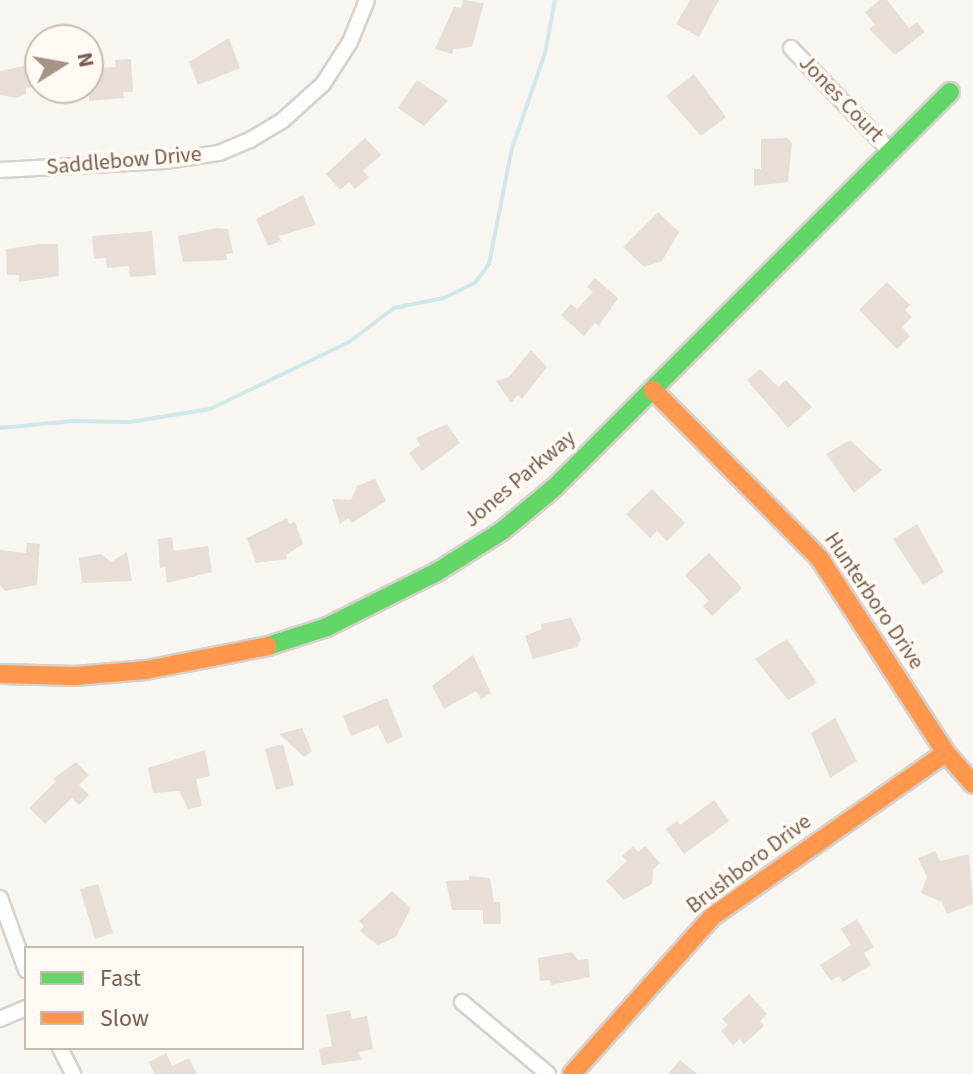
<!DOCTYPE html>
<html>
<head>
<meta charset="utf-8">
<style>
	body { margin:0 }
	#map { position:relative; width:973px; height:1074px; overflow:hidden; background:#f9f5f0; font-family:"Source Sans 3",sans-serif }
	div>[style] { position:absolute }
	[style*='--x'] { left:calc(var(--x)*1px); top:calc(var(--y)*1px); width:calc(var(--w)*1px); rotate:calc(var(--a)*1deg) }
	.stream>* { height:4px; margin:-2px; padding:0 2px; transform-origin:2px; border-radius:2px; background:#d0e8ea }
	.building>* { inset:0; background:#e6ded7 }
	.roads { filter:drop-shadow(2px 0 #d7d1cb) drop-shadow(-2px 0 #d7d1cb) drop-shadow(0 2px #d7d1cb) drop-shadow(0 -2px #d7d1cb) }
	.street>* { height:14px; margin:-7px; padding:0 7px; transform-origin:7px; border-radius:7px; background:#fefefd }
	.fast>* { height:18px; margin:-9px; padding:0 9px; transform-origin:9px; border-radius:9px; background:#63d668 }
	.slow>* { height:18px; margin:-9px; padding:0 9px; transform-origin:9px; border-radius:9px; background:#ff974d }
	span { translate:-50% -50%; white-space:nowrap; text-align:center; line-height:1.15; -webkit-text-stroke:7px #fffaf3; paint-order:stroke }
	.street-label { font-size:22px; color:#7a5c4d }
	.legend { position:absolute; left:24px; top:946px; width:280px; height:104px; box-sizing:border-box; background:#fffaf3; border:2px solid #cabbb1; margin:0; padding:10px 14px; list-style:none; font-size:24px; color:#7a5c4d }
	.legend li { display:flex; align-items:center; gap:16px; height:40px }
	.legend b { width:40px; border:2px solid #cabbb1 }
	.north { position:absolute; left:24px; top:24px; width:80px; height:80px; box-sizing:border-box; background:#fffaf3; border:2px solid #cabbb1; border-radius:50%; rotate:79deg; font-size:22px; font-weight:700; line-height:32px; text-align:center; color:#7a5c4d }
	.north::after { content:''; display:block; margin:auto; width:28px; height:36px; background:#a69286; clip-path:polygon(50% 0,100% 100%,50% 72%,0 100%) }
</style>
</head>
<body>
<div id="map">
	<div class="stream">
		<div style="--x:0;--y:428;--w:73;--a:-5.5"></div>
		<div style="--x:73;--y:421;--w:57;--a:1"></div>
		<div style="--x:130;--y:422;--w:81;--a:-9.2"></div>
		<div style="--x:210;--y:409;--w:154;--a:-25.7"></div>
		<div style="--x:349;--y:342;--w:56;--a:-37.1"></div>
		<div style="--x:394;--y:308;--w:51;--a:-11.3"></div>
		<div style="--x:444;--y:298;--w:34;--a:-26"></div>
		<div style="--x:475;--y:283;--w:24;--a:-54"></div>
		<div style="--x:489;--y:264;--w:118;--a:-78.8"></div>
		<div style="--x:512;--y:148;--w:101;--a:-70.8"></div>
		<div style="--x:545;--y:53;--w:54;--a:-79.3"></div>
	</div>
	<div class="building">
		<div style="clip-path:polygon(463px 0,484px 3px,472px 47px,453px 49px,452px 54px,435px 49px,454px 7px,461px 8px)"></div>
		<div style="clip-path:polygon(690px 0,719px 0,699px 37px,676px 24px)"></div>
		<div style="clip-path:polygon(880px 0,887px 0,909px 28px,917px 22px,925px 32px,895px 55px,869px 29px,875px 25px,865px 12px)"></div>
		<div style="clip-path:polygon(229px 38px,240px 68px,198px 85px,189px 62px)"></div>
		<div style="clip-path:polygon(131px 59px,133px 92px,123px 92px,124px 98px,89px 101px,88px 69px,116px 67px,115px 60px)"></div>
		<div style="clip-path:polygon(38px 63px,39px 87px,26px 88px,26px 94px,17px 98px,0 95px,0 71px)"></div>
		<div style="clip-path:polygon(694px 74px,726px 117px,701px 136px,666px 96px)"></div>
		<div style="clip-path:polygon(417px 80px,448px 101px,424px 126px,398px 108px)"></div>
		<div style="clip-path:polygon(365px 138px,381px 155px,363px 171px,369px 177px,355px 189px,349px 182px,340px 190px,326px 174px)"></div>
		<div style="clip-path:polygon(787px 138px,792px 143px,788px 182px,754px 186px,754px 169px,761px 169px,761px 139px)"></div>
		<div style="clip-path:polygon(303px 195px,316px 225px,279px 236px,281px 241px,268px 246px,256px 219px)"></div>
		<div style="clip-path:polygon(658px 212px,679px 232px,662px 261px,644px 267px,623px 247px)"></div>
		<div style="clip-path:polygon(217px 228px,228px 229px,233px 253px,226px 254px,227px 260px,183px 262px,178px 236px)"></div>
		<div style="clip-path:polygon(152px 231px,156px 275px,130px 277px,129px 266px,107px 268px,106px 258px,94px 259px,92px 236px)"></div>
		<div style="clip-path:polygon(41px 244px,58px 244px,59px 276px,19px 282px,19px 275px,7px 275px,6px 249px)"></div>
		<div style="clip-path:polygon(595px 278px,618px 298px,599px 326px,595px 323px,584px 336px,561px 315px,571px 304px,577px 309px,593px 292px,587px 287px)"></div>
		<div style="clip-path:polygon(887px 282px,910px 305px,905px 310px,912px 317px,902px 327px,910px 336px,897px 349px,859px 310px)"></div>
		<div style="clip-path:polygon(531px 350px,547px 367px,522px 399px,518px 395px,511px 403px,496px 381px,509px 377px)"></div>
		<div style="clip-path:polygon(760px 369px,778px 387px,786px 380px,812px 407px,788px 428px,747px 380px)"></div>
		<div style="clip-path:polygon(447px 424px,460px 443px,422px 471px,409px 453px,420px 445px,416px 438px)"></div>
		<div style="clip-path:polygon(850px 440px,882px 470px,854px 493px,826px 454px)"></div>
		<div style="clip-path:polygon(375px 479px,386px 501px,352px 523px,348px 518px,340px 524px,332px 499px,351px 500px,357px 486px)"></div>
		<div style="clip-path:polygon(652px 489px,685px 523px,667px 541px,657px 531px,650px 538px,626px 514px)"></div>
		<div style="clip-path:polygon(287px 518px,289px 524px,295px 522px,303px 544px,286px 555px,287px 559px,256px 563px,247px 538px)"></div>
		<div style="clip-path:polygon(917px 524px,944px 572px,923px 585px,893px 539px)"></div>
		<div style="clip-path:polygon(172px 537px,174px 551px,208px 546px,212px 572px,167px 583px,165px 567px,160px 568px,158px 539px)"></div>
		<div style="clip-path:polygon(27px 543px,40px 544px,37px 585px,5px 591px,0 585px,0 550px,26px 553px)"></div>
		<div style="clip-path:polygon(127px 552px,132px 581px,82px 583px,79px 558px,101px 554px,111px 562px)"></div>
		<div style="clip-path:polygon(709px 553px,742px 588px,712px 616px,703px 606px,709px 601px,685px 575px)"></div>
		<div style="clip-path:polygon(571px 618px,581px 639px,577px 647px,533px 659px,525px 636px,542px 629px,541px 624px)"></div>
		<div style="clip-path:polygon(787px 639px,817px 683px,788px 700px,755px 659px)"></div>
		<div style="clip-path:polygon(473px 655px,491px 693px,481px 699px,476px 691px,444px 709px,432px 686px)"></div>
		<div style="clip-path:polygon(387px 698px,403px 737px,387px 744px,378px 725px,351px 736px,343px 716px)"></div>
		<div style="clip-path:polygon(835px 718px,857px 761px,830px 778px,811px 733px)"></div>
		<div style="clip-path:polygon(302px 728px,312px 751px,304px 757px,279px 734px)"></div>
		<div style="clip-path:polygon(283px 744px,294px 785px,276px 790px,265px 749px)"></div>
		<div style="clip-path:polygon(205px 750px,210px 776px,196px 779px,202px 806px,188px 809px,179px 791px,153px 793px,148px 768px)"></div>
		<div style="clip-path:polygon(76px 762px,89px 775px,79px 785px,89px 795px,79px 805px,72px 798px,45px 824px,29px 808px,56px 781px,53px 779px)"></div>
		<div style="clip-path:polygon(714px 800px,729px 821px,684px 854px,666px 829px,677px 821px,680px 825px)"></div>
		<div style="clip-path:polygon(633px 846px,638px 852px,645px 846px,660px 863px,653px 870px,652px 884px,624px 900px,606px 881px,627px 861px,622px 856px)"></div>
		<div style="clip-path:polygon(935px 851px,940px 861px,969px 854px,973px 904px,947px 914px,942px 902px,921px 893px,927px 877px,918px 858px)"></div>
		<div style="clip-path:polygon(469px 876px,490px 878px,494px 902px,500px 902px,501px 924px,483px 924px,483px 910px,452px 910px,446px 881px,469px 880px)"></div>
		<div style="clip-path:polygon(98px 884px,113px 933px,95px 939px,80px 889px)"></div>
		<div style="clip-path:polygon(392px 891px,411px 908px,396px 937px,378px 945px,360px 931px,364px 926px,359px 921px)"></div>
		<div style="clip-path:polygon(857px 919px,874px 947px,864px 953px,871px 965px,843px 982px,839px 976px,831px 981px,820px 965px,851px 945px,841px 929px)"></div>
		<div style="clip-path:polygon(572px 952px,578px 960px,588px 959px,590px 977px,551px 985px,550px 980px,540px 981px,538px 958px)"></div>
		<div style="clip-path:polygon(749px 994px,767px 1014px,760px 1021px,764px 1026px,744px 1044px,740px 1039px,733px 1045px,721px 1031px,728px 1025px,722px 1019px)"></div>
		<div style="clip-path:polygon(350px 1010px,352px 1019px,367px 1016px,373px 1049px,359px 1052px,361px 1060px,322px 1065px,319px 1049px,332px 1046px,326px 1015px)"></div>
		<div style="clip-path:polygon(166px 1053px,172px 1066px,189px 1058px,197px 1074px,154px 1074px,149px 1062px)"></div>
		<div style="clip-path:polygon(680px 1060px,697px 1074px,668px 1074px)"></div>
	</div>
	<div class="roads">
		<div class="street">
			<div style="--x:791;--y:48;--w:143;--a:46.1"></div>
			<div style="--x:0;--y:170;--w:166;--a:-3.1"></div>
			<div style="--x:166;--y:161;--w:54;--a:-8.6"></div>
			<div style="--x:219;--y:153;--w:34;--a:-23"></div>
			<div style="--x:250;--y:140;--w:37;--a:-31"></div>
			<div style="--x:282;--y:121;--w:55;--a:-42.1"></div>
			<div style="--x:323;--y:84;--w:50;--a:-57.3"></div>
			<div style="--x:350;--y:42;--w:45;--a:-68"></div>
			<div style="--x:0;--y:898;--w:77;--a:70.1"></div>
			<div style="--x:462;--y:1002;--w:112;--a:39.9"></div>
			<div style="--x:0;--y:1019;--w:28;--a:-23"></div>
			<div style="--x:60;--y:1048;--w:29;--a:63"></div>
		</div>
		<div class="fast">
			<div style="--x:268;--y:646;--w:62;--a:-17.9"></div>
			<div style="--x:327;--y:627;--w:123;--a:-26.6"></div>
			<div style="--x:437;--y:572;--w:77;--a:-32.2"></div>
			<div style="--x:502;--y:531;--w:67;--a:-39.6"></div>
			<div style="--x:554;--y:488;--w:560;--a:-45"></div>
		</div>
		<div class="slow">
			<div style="--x:653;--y:390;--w:238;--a:45.3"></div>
			<div style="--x:820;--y:559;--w:231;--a:57"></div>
			<div style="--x:946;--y:753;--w:41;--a:48.9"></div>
			<div style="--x:0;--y:674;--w:75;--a:1.5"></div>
			<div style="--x:75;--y:676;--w:71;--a:-4.8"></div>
			<div style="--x:146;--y:670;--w:124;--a:-11.1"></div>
			<div style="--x:572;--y:1074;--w:212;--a:-48.3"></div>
			<div style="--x:713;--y:916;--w:284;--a:-35"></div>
		</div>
	</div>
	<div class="street-label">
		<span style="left:841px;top:99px;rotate:46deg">Jones Court</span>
		<span style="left:124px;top:161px;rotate:-5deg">Saddlebow Drive</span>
		<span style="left:520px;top:479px;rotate:-40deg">Jones Parkway</span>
		<span style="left:874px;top:601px;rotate:56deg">Hunterboro Drive</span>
		<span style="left:749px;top:864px;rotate:-37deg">Brushboro Drive</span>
	</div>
	<ul class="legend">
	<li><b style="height:10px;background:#63d668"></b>Fast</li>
	<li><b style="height:10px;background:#ff974d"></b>Slow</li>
	</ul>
	<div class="north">N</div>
</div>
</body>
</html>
